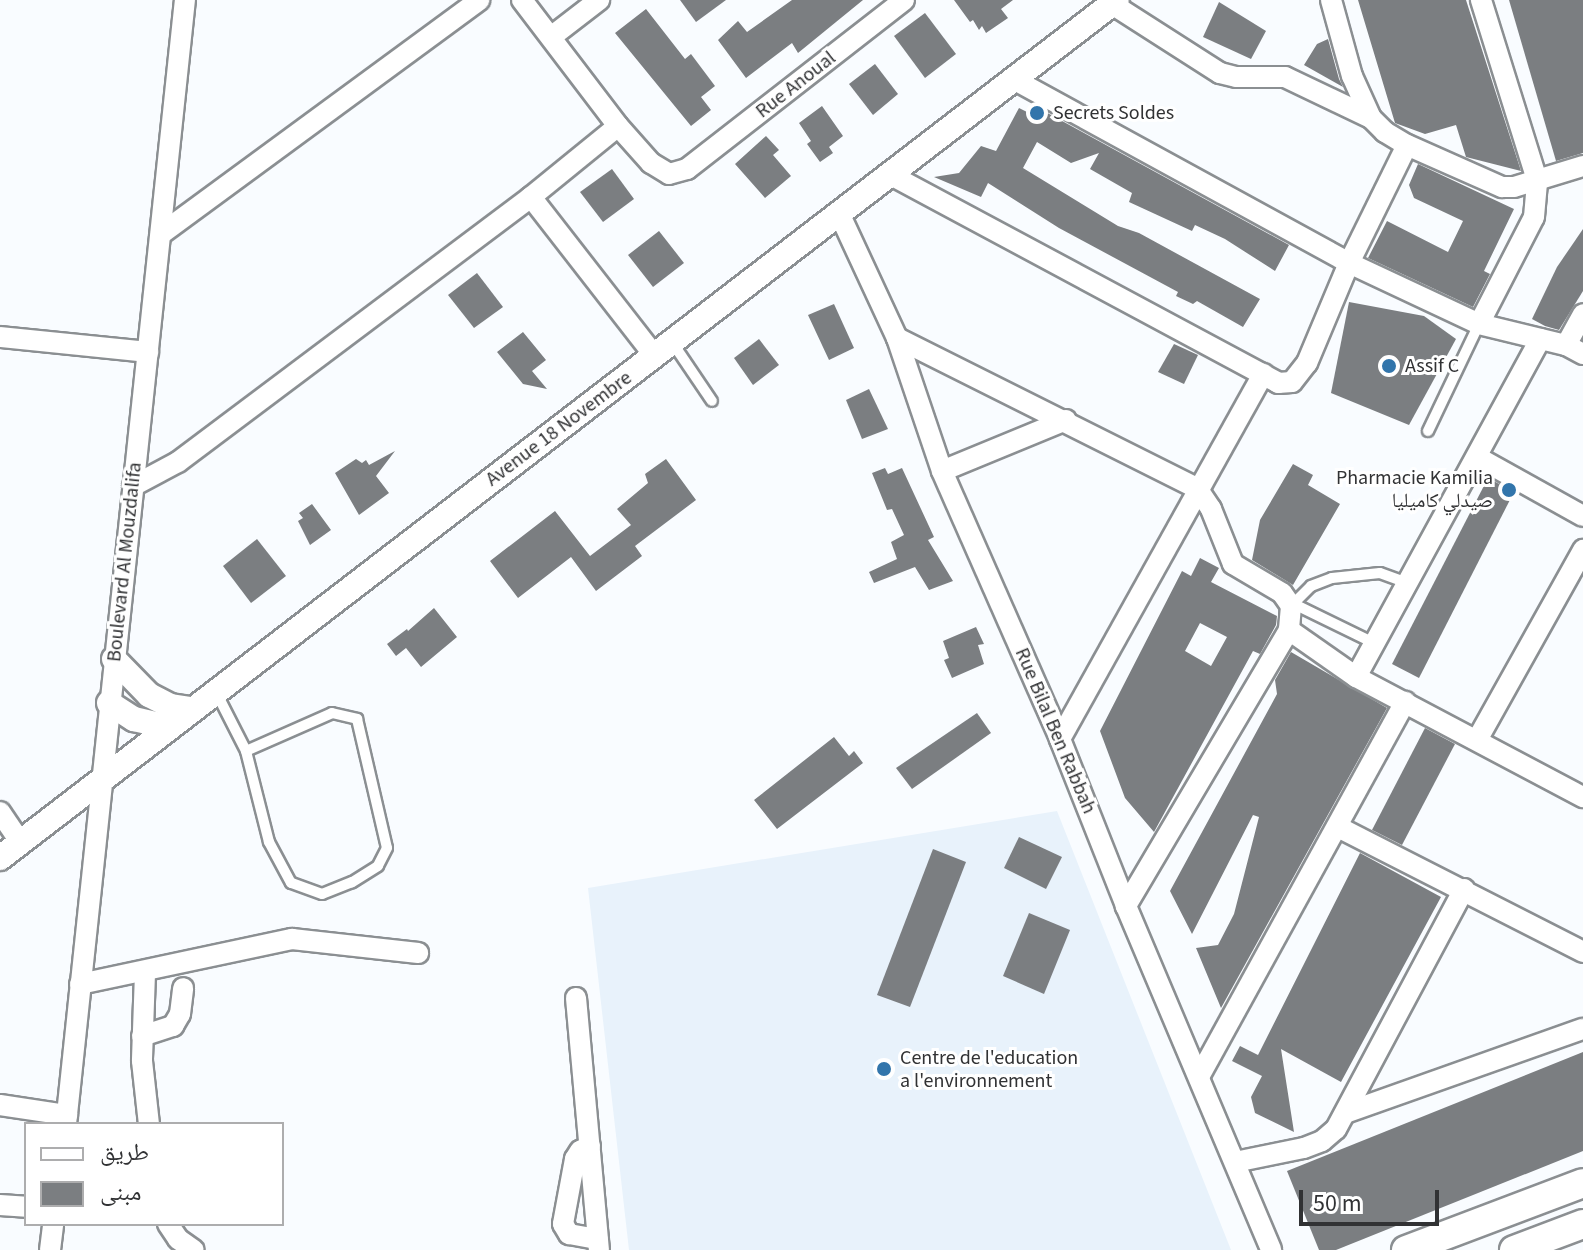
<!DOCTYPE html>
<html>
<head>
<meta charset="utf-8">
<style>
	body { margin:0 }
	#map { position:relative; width:1583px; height:1250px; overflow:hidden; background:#f9fcff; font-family:"Source Sans 3","Noto Naskh Arabic",sans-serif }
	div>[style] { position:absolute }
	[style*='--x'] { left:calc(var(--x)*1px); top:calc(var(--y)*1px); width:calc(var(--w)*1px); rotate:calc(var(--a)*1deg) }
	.built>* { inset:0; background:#e8f2fb }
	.building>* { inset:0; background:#7b7e81 }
	.roads { filter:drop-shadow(2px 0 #8b8f92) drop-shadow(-2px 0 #8b8f92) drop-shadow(0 2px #8b8f92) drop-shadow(0 -2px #8b8f92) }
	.service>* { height:10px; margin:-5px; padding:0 5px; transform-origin:5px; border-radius:5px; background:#fff }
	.minor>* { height:20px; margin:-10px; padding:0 10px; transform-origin:10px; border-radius:10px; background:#fff }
	.tertiary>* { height:24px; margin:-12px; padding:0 12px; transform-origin:12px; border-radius:12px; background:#fff }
	.secondary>* { height:28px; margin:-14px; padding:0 14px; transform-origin:14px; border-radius:14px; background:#fff }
	.dots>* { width:22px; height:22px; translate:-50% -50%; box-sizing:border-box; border:4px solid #fff; border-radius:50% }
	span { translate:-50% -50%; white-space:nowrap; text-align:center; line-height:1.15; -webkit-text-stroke:6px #fff; paint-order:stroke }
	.street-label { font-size:20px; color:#313234 }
	.poi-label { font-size:20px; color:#313234 }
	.left { translate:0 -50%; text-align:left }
	.right { translate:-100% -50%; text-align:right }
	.legend { position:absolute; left:24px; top:1122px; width:260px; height:104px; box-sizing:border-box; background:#fff; border:2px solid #adadae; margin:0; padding:10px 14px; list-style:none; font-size:24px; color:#313234 }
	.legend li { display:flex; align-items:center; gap:16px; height:40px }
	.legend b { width:40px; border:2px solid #adadae }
	.scale { position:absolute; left:1299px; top:1190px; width:140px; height:36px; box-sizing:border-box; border:4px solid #313234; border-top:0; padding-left:10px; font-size:24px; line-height:28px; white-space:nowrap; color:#313234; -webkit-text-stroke:6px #fff; paint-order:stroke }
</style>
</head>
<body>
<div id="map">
	<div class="built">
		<div style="clip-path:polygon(1057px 811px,1231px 1250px,629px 1250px,588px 888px)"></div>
	</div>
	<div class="building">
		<div style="clip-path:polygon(680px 0,726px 0,696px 22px)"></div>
		<div style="clip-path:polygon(792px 0,863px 0,798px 53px,792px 43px,746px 78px,718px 40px,738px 21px,747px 32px)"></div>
		<div style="clip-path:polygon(954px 0,1013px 0,1001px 9px,1008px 18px,986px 33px,982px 26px,979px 30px,973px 20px,970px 22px)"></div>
		<div style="clip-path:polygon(1358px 0,1466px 0,1521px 171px,1466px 157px,1456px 125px,1425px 134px,1395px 123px)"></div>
		<div style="clip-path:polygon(1509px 0,1583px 0,1583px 153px,1556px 161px)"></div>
		<div style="clip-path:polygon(1219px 2px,1266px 31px,1251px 59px,1203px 37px)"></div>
		<div style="clip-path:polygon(646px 9px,685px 59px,691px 54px,715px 86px,701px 97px,711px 110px,691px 126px,615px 33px)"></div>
		<div style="clip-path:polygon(925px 13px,956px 54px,925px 78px,894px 36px)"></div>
		<div style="clip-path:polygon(1328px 39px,1339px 79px,1343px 87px,1304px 65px,1317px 44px)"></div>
		<div style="clip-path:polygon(875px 64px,898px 94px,873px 115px,849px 84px)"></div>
		<div style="clip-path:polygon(1031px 104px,1289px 245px,1275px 271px,1225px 239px,1195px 225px,1192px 231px,1129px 202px,1132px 193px,1090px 169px,1099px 153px,1071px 163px,1037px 142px,1023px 168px,1118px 226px,1139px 233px,1260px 299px,1243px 327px,1197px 301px,1193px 304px,1176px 296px,1178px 292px,1059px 228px,988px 183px,981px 197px,934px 177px,959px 173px,981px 146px,996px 151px,1019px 108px,1027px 112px)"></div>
		<div style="clip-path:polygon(822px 106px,843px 136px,829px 147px,833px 153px,820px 162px,807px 144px,811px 141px,799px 123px)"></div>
		<div style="clip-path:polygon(766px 136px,779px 150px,773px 155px,791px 176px,765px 198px,735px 164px)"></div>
		<div style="clip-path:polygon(1418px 164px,1514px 209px,1484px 271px,1490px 274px,1473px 307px,1368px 258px,1387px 221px,1448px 252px,1463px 221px,1414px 198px,1409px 185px)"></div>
		<div style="clip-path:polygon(612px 169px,634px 199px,603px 222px,580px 192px)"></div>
		<div style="clip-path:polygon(1583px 229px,1583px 291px,1559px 330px,1545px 326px,1532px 319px,1557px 267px)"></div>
		<div style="clip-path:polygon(659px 231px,684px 263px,653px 287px,628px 255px)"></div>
		<div style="clip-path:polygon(477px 273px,503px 307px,474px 328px,448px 295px)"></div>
		<div style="clip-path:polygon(1349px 302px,1424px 316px,1456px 339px,1409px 425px,1331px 393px)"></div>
		<div style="clip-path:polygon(834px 304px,854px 348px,829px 360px,808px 315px)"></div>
		<div style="clip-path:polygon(523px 332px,546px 360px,532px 371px,547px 389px,523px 384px,497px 352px)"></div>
		<div style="clip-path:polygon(759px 339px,779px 365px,753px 385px,734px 358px)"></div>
		<div style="clip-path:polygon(1174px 344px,1198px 355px,1184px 384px,1158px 372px)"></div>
		<div style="clip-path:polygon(869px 389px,888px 429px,862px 439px,846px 400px)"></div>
		<div style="clip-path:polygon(395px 451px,376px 476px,389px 493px,359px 515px,335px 473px,356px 459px,362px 463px,366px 460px,369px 465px)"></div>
		<div style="clip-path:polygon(666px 459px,696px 500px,635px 546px,642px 556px,596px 591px,571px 557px,518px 598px,490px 561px,555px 511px,590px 556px,631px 525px,617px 509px,648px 483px,645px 474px)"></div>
		<div style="clip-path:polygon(1293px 464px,1313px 475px,1308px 485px,1340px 504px,1293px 585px,1252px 560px,1260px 520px)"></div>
		<div style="clip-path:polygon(885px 468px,888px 474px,902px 468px,934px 537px,928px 540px,953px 581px,929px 590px,915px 567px,874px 583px,869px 572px,897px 559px,891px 542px,904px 535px,892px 509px,887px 510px,872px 473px)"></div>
		<div style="clip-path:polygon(1488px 478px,1514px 492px,1419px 678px,1392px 664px)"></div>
		<div style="clip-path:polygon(312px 504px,331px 530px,310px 545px,298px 521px,303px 518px,299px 513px)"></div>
		<div style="clip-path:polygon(257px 539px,286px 576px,251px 603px,223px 566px)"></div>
		<div style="clip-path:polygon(evenodd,1200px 558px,1219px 568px,1211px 582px,1277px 616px,1276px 625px,1260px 654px,1253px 651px,1154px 832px,1125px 798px,1100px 731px,1182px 571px,1191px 576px,1200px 558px,1200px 623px,1227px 637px,1211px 666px,1185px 651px,1200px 623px)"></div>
		<div style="clip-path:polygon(434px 608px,457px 637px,421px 667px,406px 648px,396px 656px,387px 644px,407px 629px,408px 631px)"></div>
		<div style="clip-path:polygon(976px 627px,984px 644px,978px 645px,984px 664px,952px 678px,944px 660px,949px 658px,943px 641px)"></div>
		<div style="clip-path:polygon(1291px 652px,1387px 708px,1221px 1008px,1196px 948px,1218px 945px,1234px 914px,1259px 817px,1253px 815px,1192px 934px,1170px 891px,1277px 694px,1275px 680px)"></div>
		<div style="clip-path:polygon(977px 713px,991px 733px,912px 789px,896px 768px)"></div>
		<div style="clip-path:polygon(1425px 728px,1455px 744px,1402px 845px,1372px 830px)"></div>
		<div style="clip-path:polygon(834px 737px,849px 756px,854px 751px,863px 763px,777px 829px,754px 800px)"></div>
		<div style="clip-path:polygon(1019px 837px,1062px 857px,1046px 889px,1004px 868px)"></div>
		<div style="clip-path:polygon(933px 849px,966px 862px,910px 1007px,877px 995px)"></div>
		<div style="clip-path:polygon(1360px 853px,1441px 897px,1341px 1082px,1281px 1049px,1294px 1132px,1255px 1113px,1251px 1097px,1262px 1076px,1232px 1061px,1240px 1046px,1258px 1055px)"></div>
		<div style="clip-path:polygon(1029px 913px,1070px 930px,1044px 994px,1003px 976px)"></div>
		<div style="clip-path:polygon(1583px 1052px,1583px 1151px,1336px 1250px,1319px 1250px,1287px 1171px)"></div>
	</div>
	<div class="roads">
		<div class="service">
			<div style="--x:672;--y:342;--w:71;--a:55.9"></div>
			<div style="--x:1428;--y:431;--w:119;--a:-64.5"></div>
			<div style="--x:1294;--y:604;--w:89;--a:26"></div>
			<div style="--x:1291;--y:606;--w:28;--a:-45"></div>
			<div style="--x:1311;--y:586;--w:22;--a:-21"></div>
			<div style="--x:1332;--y:578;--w:48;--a:-5.9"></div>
			<div style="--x:1380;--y:573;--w:30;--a:20"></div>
			<div style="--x:216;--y:692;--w:66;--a:63"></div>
			<div style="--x:332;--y:713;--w:26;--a:13"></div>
			<div style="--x:357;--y:719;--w:132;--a:76.9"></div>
			<div style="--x:387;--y:848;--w:20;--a:117"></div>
			<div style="--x:378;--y:866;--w:31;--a:148"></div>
			<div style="--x:352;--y:882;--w:32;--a:158"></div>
			<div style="--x:322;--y:894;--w:33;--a:-160"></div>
			<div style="--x:291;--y:883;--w:47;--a:-118.2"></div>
			<div style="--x:269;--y:842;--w:94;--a:-104.2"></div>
			<div style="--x:246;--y:751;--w:94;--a:-23.8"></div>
		</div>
		<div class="minor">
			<div style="--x:522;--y:0;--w:158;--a:52.7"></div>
			<div style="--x:618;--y:126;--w:50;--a:48.3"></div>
			<div style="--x:651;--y:163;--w:21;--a:31"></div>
			<div style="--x:669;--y:174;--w:19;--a:-16"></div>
			<div style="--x:687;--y:169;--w:275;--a:-37.9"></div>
			<div style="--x:1331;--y:0;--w:79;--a:74.6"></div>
			<div style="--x:1352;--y:76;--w:46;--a:65.7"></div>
			<div style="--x:1371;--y:118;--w:20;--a:45"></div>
			<div style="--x:1385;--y:132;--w:26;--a:31"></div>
			<div style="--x:1407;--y:145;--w:104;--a:23.9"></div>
			<div style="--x:1502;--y:187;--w:12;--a:0"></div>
			<div style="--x:1514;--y:187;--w:24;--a:-17"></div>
			<div style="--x:1537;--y:180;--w:189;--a:-107.3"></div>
			<div style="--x:1112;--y:4;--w:128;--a:32.6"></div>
			<div style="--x:1220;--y:73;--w:16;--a:14"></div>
			<div style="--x:1236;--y:77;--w:49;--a:0"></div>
			<div style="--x:1285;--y:77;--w:95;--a:25.5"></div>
			<div style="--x:551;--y:37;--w:61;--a:-37.6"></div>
			<div style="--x:1015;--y:80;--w:381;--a:28.7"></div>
			<div style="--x:1349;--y:263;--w:144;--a:25.1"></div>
			<div style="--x:1479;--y:324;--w:89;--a:13.6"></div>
			<div style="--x:1566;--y:345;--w:19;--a:28"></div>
			<div style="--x:889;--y:174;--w:442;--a:28.2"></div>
			<div style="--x:1278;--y:383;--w:14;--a:-4"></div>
			<div style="--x:1292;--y:382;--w:24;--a:-52"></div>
			<div style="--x:1307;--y:363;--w:108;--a:-67.2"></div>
			<div style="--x:1349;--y:263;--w:131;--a:-63.8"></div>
			<div style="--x:531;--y:197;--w:202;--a:52.1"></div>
			<div style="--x:839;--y:213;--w:138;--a:65.1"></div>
			<div style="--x:897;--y:338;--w:140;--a:71.3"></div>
			<div style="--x:942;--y:471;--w:293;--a:66.2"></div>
			<div style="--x:1060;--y:739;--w:180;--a:68.4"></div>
			<div style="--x:1126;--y:906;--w:373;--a:67.1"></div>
			<div style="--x:161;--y:234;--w:395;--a:-36.3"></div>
			<div style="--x:1479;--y:324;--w:120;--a:-62.8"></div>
			<div style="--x:1534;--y:217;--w:37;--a:-85"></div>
			<div style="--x:1537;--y:180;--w:48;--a:-16.9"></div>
			<div style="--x:0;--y:337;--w:149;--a:5.8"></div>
			<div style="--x:897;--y:338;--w:335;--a:26.6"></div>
			<div style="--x:1197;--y:488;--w:25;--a:56"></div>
			<div style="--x:1211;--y:509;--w:59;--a:68.2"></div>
			<div style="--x:1233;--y:564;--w:57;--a:30.6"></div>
			<div style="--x:1282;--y:593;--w:16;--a:55"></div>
			<div style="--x:1291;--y:606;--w:24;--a:95"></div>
			<div style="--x:1289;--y:630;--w:321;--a:120.6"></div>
			<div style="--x:1566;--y:345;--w:35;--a:-61"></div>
			<div style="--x:1477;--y:457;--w:121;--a:29.1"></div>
			<div style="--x:942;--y:471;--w:134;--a:-22.4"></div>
			<div style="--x:133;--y:486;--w:51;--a:-28.1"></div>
			<div style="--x:178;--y:462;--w:441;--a:-36.9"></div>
			<div style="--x:531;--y:197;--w:112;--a:-39.2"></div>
			<div style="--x:1289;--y:630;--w:82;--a:35"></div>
			<div style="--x:1356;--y:677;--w:257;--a:27.9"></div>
			<div style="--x:1356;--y:677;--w:385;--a:-61.4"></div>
			<div style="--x:1060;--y:739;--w:418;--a:-60.9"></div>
			<div style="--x:1477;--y:740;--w:218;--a:-60.8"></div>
			<div style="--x:0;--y:812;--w:37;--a:56"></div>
			<div style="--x:1338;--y:827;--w:275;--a:27"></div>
			<div style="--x:145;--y:973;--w:88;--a:92"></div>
			<div style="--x:142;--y:1061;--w:63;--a:83.7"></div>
			<div style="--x:80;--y:984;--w:217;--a:-12"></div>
			<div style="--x:292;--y:939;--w:127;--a:6.3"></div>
			<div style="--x:576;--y:998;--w:253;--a:84.8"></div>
			<div style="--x:142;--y:1036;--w:33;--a:-18"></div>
			<div style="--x:173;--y:1026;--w:14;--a:-60"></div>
			<div style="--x:180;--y:1014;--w:26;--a:-83"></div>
			<div style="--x:1200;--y:1075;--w:426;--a:-61.2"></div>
			<div style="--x:0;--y:1105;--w:68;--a:8.5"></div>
			<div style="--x:1348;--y:1112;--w:249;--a:-19.5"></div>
			<div style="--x:66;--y:1124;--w:1130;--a:-83.96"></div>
			<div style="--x:590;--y:1146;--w:11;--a:153"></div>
			<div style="--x:580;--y:1151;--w:9;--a:122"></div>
			<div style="--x:575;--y:1159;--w:66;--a:100.5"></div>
			<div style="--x:563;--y:1224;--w:12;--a:59"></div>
			<div style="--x:569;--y:1234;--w:29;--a:10"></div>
			<div style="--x:1235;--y:1162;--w:70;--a:-11.5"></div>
			<div style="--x:1304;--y:1148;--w:19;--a:-21"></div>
			<div style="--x:1322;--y:1141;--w:18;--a:-41"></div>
			<div style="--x:1336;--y:1129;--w:272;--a:-61.9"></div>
			<div style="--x:0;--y:1205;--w:26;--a:4"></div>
			<div style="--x:168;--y:1224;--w:18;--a:56"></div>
			<div style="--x:178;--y:1239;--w:19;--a:35"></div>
			<div style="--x:50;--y:1250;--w:26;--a:-83"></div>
		</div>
		<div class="tertiary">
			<div style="--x:114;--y:659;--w:50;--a:45.8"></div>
			<div style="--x:149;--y:695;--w:25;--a:27"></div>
			<div style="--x:171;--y:706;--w:20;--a:9"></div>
			<div style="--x:109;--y:703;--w:30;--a:33"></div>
			<div style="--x:134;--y:719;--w:36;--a:13"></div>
			<div style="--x:0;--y:858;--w:1408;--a:-37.53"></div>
		</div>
		<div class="secondary">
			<div style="--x:1406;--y:1250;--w:189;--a:-20.7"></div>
			<div style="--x:1514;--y:1250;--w:74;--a:-20.6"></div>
		</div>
	</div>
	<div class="dots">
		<div style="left:1037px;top:113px;background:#3275ab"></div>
		<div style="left:1389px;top:366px;background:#3275ab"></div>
		<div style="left:1509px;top:490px;background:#3275ab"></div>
		<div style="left:884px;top:1069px;background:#3275ab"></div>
	</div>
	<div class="street-label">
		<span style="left:796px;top:85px;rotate:-38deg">Rue Anoual</span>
		<span style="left:559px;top:429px;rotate:-37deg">Avenue 18 Novembre</span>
		<span style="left:125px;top:562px;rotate:-84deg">Boulevard Al Mouzdalifa</span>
		<span style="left:1055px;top:731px;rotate:67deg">Rue Bilal Ben Rabbah</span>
	</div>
	<div class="poi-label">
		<span class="left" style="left:1053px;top:113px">Secrets Soldes</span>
		<span class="left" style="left:1405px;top:366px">Assif C</span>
		<span class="right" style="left:1493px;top:490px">Pharmacie Kamilia<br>صيدلي كاميليا</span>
		<span class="left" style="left:900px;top:1070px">Centre de l'education<br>a l'environnement</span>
	</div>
	<ul class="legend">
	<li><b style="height:10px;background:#fff"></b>طريق</li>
	<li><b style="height:22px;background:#7b7e81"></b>مبنى</li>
	</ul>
	<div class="scale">50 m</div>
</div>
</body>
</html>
